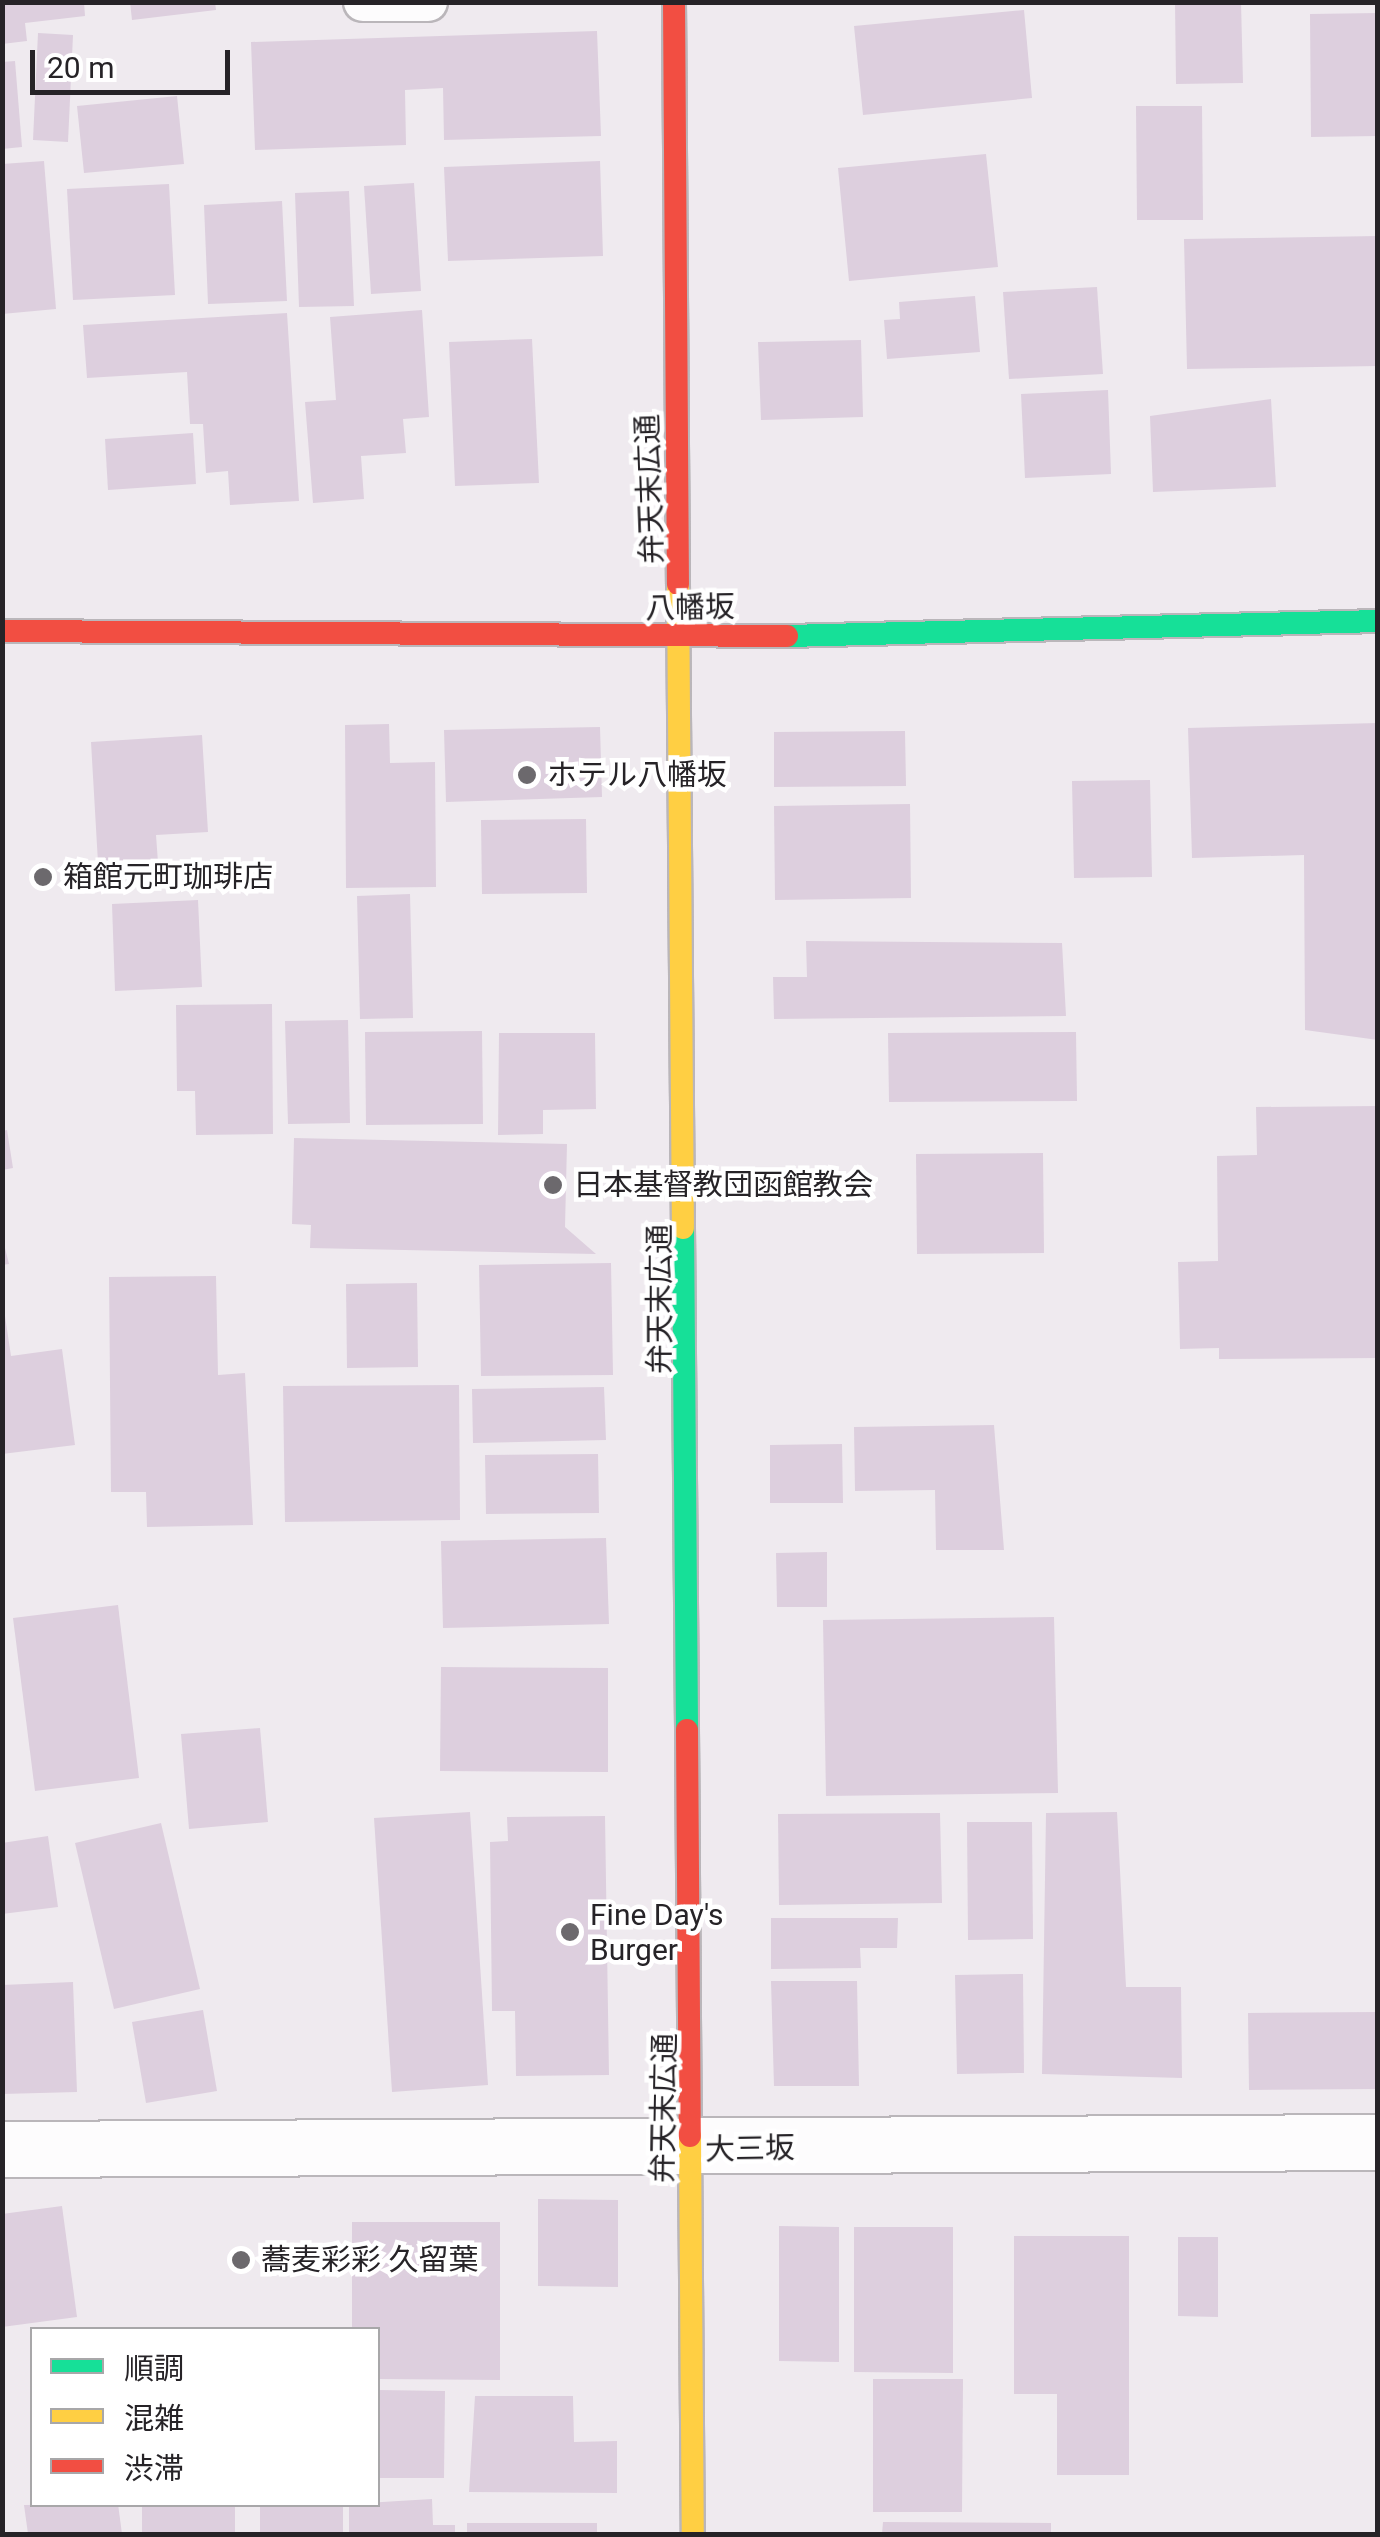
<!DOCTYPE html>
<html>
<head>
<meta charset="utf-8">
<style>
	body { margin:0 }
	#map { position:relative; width:1380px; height:2537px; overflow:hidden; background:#efeaef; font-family:Roboto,"Noto Sans JP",sans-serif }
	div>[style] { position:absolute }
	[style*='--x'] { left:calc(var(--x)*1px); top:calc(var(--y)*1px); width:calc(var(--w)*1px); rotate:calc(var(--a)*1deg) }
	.building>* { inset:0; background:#ddcfde }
	.roads { filter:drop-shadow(2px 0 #bab6ba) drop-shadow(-2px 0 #bab6ba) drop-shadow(0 2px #bab6ba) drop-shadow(0 -2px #bab6ba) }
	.lane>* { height:38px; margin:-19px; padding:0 19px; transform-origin:19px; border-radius:19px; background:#fdfcfd }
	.street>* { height:55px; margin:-27.5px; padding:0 27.5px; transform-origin:27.5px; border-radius:27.5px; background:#fdfcfd }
	.fast>* { height:22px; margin:-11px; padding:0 11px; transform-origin:11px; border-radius:11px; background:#16e098 }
	.slow>* { height:22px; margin:-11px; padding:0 11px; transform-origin:11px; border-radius:11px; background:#ffcf43 }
	.jam>* { height:22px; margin:-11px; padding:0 11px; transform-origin:11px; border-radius:11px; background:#f24e42 }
	.dots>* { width:28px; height:28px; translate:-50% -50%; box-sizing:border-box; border:5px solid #fff; border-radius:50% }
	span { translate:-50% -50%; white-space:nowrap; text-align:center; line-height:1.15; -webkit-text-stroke:9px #fff; paint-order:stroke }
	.street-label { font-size:30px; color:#262327 }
	.poi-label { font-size:30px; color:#262327 }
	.left { translate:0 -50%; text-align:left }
	.frame { position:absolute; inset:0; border:5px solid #262327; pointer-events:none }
	.legend { position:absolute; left:30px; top:2327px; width:350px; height:180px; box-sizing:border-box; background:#fff; border:2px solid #a8a7a9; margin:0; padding:12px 18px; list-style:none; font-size:30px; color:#262327 }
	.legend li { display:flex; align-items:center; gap:20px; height:50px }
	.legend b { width:50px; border:2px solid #a8a7a9 }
	.scale { position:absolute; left:30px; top:50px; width:200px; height:45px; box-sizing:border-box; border:5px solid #262327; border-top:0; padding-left:12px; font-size:30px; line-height:35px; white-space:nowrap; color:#262327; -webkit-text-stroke:8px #fff; paint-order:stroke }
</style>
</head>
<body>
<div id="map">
	<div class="building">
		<div style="clip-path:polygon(2px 2px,84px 2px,85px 16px,25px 23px,27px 41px,2px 44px)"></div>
		<div style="clip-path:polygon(130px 2px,215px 2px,216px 10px,132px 20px)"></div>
		<div style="clip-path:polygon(1175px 2px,1241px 2px,1243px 83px,1176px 84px)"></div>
		<div style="clip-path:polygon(1024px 10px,1032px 98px,863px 115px,854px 26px)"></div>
		<div style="clip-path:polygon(1378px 13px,1378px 136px,1311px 137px,1310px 14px)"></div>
		<div style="clip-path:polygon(597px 31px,601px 136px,444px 140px,443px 88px,405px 90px,406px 145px,255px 150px,251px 42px)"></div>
		<div style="clip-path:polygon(38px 33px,73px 35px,68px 142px,33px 140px)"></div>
		<div style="clip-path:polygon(15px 61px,22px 147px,2px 149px,2px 62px)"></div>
		<div style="clip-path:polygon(177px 96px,184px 164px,84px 173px,77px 106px)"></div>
		<div style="clip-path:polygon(1136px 106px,1202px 106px,1203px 220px,1137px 220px)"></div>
		<div style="clip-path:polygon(986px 154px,998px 267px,849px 281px,838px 168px)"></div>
		<div style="clip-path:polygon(44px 161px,56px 309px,2px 314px,2px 164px)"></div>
		<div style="clip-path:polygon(600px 161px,603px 256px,448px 261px,444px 167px)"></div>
		<div style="clip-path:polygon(414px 183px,421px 291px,371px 294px,364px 186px)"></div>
		<div style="clip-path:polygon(169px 184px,175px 295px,73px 300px,67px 189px)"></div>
		<div style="clip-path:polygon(349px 191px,354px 306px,299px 307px,295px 193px)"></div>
		<div style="clip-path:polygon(282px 201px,287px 301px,208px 304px,204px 205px)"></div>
		<div style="clip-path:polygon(1378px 236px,1378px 366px,1187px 369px,1184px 239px)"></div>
		<div style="clip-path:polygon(1097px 287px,1103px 374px,1009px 379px,1003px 292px)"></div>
		<div style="clip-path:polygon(975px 296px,980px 352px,887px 359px,884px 320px,900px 319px,899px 302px)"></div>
		<div style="clip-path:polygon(422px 310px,429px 417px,403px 419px,406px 453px,361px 456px,364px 499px,313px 503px,305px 402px,336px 400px,330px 317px)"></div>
		<div style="clip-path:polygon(287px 313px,299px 501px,230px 505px,228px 471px,206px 473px,203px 424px,190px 424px,187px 372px,87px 378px,83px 325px)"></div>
		<div style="clip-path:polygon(532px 339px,539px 483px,455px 486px,449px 342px)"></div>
		<div style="clip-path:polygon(861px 340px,863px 417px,761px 420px,758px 342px)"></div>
		<div style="clip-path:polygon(1108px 390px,1111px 474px,1025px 478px,1021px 394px)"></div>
		<div style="clip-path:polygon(1271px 399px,1276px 487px,1153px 492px,1150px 416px)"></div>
		<div style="clip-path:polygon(193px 433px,196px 484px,108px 490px,105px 439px)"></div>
		<div style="clip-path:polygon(1378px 723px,1378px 1040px,1305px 1030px,1304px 855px,1192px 858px,1188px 728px)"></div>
		<div style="clip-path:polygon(389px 724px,390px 763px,435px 762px,436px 887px,346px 888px,345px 725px)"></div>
		<div style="clip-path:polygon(600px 727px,602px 797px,446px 802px,444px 730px)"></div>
		<div style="clip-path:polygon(905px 731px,906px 786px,774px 787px,774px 732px)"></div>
		<div style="clip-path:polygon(202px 735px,208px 832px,156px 835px,159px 876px,99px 880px,91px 742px)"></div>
		<div style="clip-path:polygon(1150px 780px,1152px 877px,1074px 878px,1072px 781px)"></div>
		<div style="clip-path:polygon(910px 804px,911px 898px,775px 900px,774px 806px)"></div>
		<div style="clip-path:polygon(586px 819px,587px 893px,482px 894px,481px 820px)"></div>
		<div style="clip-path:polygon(410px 894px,413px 1018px,360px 1019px,357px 896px)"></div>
		<div style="clip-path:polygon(198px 900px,202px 987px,115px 991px,112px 904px)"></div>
		<div style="clip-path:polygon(806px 941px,1062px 943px,1066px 1016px,774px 1019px,773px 977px,807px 977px)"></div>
		<div style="clip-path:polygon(272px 1004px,273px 1134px,196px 1135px,195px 1091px,177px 1091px,176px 1005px)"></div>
		<div style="clip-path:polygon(348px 1020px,350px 1123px,288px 1124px,285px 1021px)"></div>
		<div style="clip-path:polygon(482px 1031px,483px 1124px,366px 1125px,365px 1032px)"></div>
		<div style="clip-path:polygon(1076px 1032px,1077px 1101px,889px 1102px,888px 1033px)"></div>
		<div style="clip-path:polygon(499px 1033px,595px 1033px,596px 1109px,543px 1110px,543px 1134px,498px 1135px)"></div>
		<div style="clip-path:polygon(1378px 1106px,1378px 1358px,1219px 1359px,1219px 1348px,1180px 1349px,1178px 1262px,1218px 1261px,1217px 1156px,1257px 1155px,1256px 1107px)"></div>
		<div style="clip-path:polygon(7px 1130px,13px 1168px,2px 1170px,2px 1131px)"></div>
		<div style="clip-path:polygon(294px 1138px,567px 1144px,565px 1227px,596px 1254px,310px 1248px,311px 1225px,292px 1224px)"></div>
		<div style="clip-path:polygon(1043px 1153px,1044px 1253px,917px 1254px,916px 1154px)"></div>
		<div style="clip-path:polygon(2px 1236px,9px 1264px,2px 1265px)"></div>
		<div style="clip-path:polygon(611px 1263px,613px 1375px,481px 1376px,479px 1265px)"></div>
		<div style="clip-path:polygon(216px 1276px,218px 1375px,245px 1373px,253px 1525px,147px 1527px,146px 1492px,111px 1492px,109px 1277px)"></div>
		<div style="clip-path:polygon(417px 1283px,418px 1367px,347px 1368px,346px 1284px)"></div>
		<div style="clip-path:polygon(5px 1316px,11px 1356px,62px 1349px,75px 1445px,2px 1454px)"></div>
		<div style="clip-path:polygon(459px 1385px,460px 1520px,285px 1522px,283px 1386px)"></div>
		<div style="clip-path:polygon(604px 1387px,606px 1440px,473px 1443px,472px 1389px)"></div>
		<div style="clip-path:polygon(994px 1425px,1004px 1550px,936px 1550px,935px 1490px,855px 1491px,854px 1427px)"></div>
		<div style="clip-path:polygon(842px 1444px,843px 1503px,770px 1503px,770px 1445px)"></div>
		<div style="clip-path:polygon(598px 1454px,599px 1513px,486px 1514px,485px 1455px)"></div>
		<div style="clip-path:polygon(606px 1538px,609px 1624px,443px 1628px,441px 1541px)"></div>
		<div style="clip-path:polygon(827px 1552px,827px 1607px,777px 1607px,776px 1553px)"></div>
		<div style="clip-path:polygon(118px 1605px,139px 1778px,35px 1791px,13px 1618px)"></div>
		<div style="clip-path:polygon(1054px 1617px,1058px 1793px,826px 1796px,823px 1620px)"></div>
		<div style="clip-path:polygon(441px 1667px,608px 1668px,608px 1772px,440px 1771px)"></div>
		<div style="clip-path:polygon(260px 1728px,268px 1822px,189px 1829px,181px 1734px)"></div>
		<div style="clip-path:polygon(470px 1812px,488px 2085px,392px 2092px,374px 1818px)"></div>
		<div style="clip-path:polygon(1117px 1812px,1126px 1987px,1181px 1987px,1182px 2078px,1042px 2074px,1046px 1813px)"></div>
		<div style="clip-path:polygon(940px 1813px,942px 1903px,779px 1905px,778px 1814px)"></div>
		<div style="clip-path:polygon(605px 1816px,609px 2075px,516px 2076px,515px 2011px,492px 2011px,490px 1842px,508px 1841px,507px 1817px)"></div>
		<div style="clip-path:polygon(967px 1822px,1032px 1822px,1033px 1939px,968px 1940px)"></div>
		<div style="clip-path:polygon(161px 1823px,200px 1989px,114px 2009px,75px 1843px)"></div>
		<div style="clip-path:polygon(48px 1836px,58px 1907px,2px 1914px,2px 1843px)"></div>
		<div style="clip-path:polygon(771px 1918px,898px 1918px,897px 1948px,860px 1948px,861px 1968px,771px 1969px)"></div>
		<div style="clip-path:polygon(1023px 1974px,1024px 2073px,957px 2074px,955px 1975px)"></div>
		<div style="clip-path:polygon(771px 1981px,857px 1981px,859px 2086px,774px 2086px)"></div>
		<div style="clip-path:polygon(73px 1982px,77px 2092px,2px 2094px,2px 1985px)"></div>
		<div style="clip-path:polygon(203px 2010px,217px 2091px,146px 2103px,132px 2022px)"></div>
		<div style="clip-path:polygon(1378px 2012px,1378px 2089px,1249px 2090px,1248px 2013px)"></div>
		<div style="clip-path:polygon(538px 2199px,618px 2200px,618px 2287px,538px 2286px)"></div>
		<div style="clip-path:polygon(62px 2206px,77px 2317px,2px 2327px,2px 2214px)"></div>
		<div style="clip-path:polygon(352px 2222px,500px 2222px,500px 2380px,378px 2379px,378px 2330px,352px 2330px)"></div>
		<div style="clip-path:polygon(779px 2226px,839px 2227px,839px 2362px,779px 2361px)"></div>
		<div style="clip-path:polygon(854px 2227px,953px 2227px,953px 2373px,854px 2372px)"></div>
		<div style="clip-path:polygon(1014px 2236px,1129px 2236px,1129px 2475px,1057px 2475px,1057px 2394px,1014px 2394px)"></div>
		<div style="clip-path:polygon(1178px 2237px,1218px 2237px,1218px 2317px,1178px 2316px)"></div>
		<div style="clip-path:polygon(873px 2379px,963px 2379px,962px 2512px,873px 2512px)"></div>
		<div style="clip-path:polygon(378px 2390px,445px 2391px,444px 2478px,378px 2478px)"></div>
		<div style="clip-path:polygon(475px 2396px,573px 2396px,574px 2442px,617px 2441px,617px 2493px,469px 2492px)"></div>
		<div style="clip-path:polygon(432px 2499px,433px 2525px,455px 2525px,455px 2534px,349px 2534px,349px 2504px)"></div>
		<div style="clip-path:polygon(118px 2504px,122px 2534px,28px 2534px,24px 2505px)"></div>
		<div style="clip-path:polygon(142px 2504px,235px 2504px,235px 2534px,142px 2534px)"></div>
		<div style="clip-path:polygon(260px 2504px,343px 2504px,343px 2534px,260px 2534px)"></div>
		<div style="clip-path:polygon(883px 2522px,1051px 2523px,1051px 2534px,882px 2534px)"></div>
		<div style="clip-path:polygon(467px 2523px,597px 2523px,597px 2534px,467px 2534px)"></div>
	</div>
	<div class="roads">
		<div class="lane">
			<div style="--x:363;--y:2;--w:65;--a:0"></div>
		</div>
		<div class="street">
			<div style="--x:2;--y:2149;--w:1376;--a:-0.29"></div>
		</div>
		<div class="fast">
			<div style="--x:787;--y:636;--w:591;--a:-1.45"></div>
			<div style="--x:683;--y:1228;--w:502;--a:89.54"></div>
		</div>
		<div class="slow">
			<div style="--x:678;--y:584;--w:644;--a:89.56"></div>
			<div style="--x:690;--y:2136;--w:398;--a:89.6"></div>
		</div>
		<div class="jam">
			<div style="--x:674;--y:2;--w:582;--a:89.61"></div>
			<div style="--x:2;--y:631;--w:785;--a:0.36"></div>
			<div style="--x:687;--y:1730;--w:406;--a:89.6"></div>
		</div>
	</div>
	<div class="dots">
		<div style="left:527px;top:775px;background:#6c696d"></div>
		<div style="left:43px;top:877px;background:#6c696d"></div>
		<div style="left:553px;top:1185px;background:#6c696d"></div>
		<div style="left:570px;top:1932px;background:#6c696d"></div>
		<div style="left:241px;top:2260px;background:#6c696d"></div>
	</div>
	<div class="street-label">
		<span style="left:650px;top:489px;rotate:-92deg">弁天末広通</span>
		<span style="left:690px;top:608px;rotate:-1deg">八幡坂</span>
		<span style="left:660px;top:1299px;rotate:-90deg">弁天末広通</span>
		<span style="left:664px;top:2108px;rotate:-89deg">弁天末広通</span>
		<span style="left:750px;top:2149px;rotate:-1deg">大三坂</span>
	</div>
	<div class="poi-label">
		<span class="left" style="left:547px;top:775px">ホテル八幡坂</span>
		<span class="left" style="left:63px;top:877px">箱館元町珈琲店</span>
		<span class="left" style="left:573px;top:1185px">日本基督教団函館教会</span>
		<span class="left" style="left:590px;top:1932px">Fine Day's<br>Burger</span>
		<span class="left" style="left:261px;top:2260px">蕎麦彩彩 久留葉</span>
	</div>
	<div class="frame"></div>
	<ul class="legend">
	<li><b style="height:12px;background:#16e098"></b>順調</li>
	<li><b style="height:12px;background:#ffcf43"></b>混雑</li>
	<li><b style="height:12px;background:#f24e42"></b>渋滞</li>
	</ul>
	<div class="scale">20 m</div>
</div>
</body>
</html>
